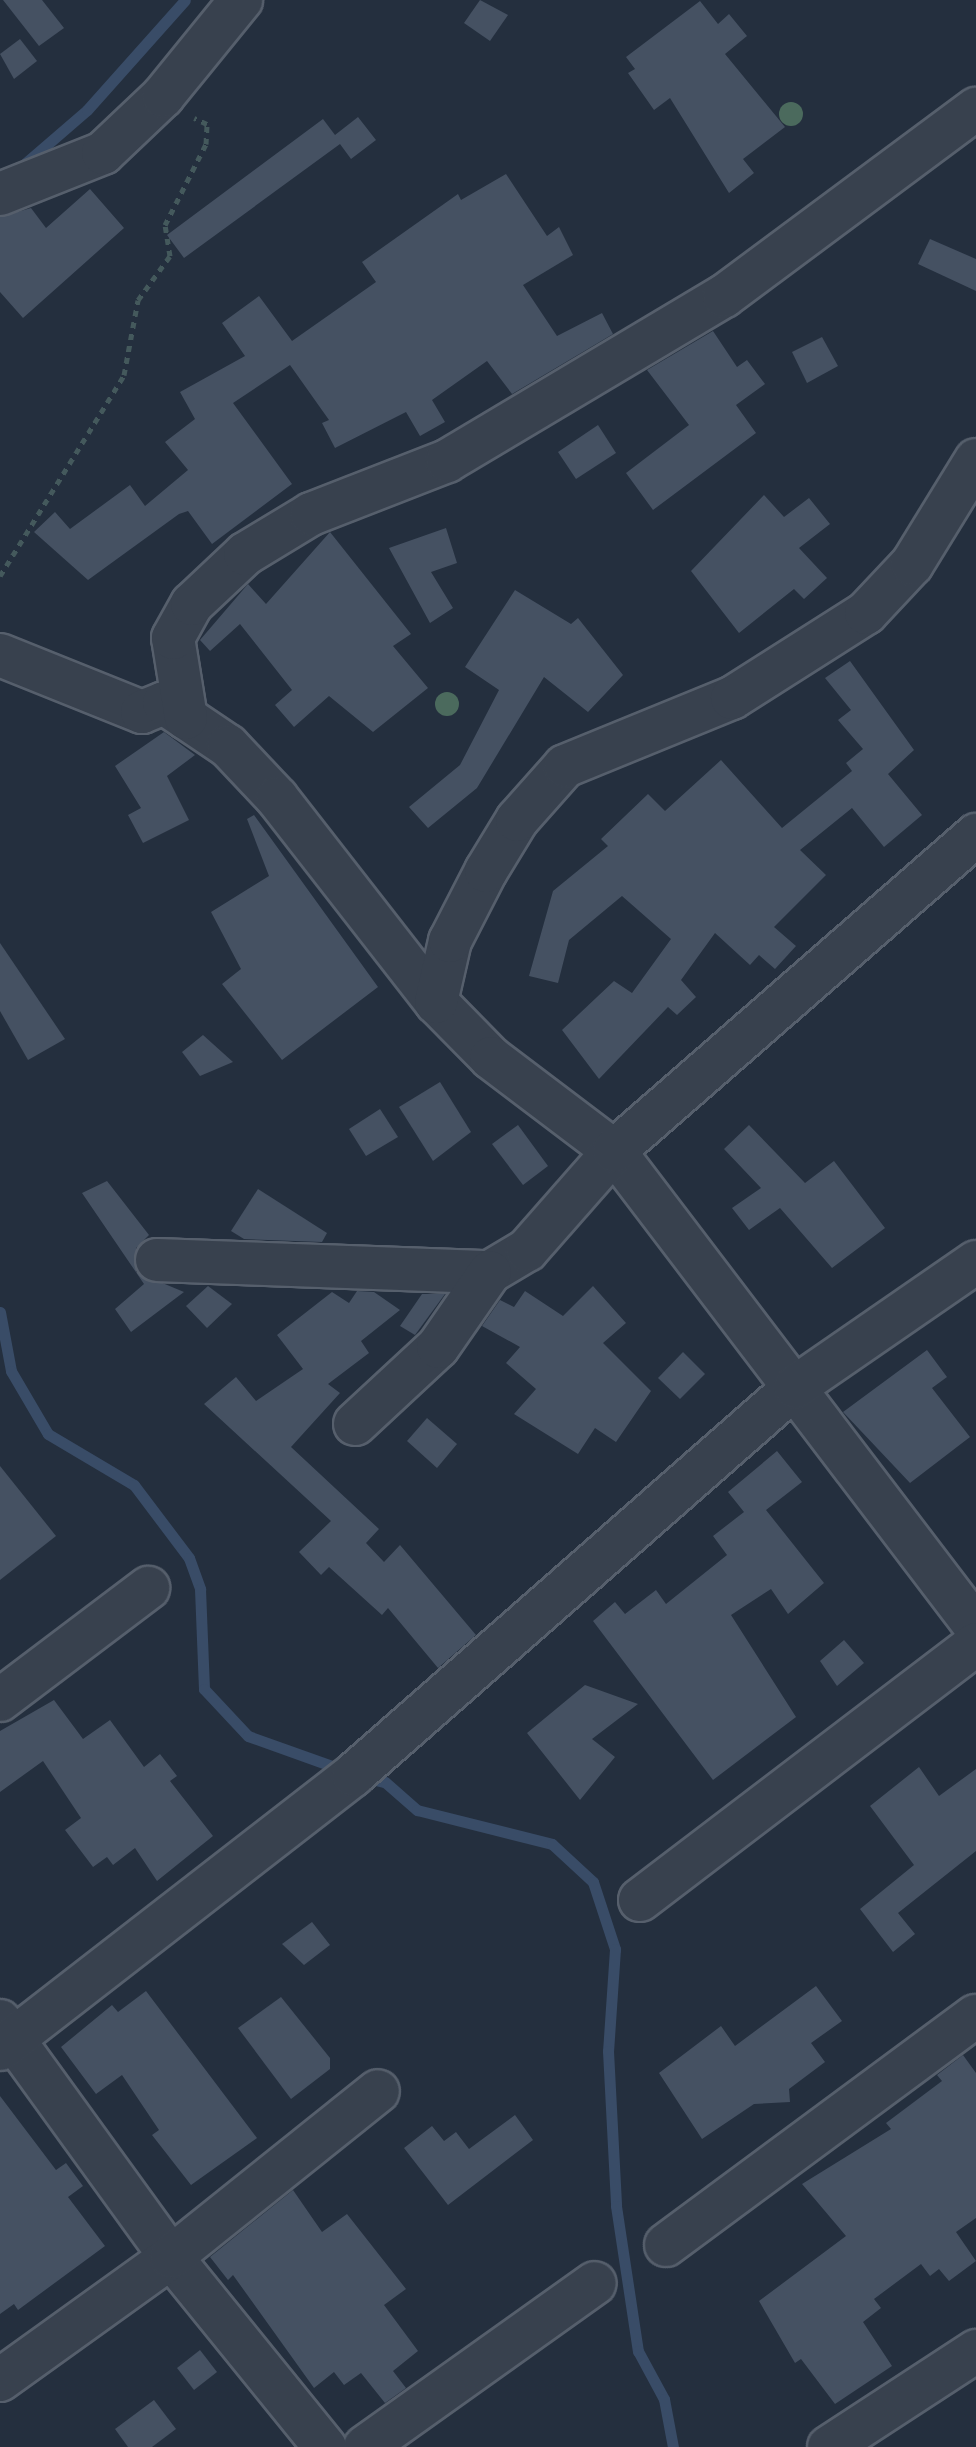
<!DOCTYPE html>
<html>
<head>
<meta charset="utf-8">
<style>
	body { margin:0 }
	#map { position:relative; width:976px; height:2447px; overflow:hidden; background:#242f3e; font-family:"Source Sans 3",sans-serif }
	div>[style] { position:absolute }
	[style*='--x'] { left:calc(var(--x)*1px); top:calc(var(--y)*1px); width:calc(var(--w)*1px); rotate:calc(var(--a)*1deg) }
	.stream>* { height:11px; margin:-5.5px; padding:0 5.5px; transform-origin:5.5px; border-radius:5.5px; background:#394c67 }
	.building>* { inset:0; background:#455162 }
	.path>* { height:5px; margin-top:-2.5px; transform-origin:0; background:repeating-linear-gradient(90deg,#44595c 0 6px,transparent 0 12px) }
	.roads { filter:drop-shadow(2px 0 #565f6c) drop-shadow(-2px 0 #565f6c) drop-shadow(0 2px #565f6c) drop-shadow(0 -2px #565f6c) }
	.street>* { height:42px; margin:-21px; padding:0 21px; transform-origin:21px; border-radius:21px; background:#38414e }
	.trees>* { width:24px; height:24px; margin:-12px; border-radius:50%; background:#4b6a5d }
	span { translate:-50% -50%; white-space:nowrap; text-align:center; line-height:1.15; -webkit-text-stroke:6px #1d2633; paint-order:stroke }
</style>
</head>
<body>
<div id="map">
	<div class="stream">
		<div style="--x:21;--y:167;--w:87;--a:-40.8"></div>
		<div style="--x:87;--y:110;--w:147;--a:-48.3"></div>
		<div style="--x:0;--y:1312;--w:60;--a:79.4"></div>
		<div style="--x:11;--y:1371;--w:73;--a:59.6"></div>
		<div style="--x:48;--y:1434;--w:100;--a:30.7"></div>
		<div style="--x:134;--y:1485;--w:91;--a:53"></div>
		<div style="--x:189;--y:1558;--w:33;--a:70"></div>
		<div style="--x:200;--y:1589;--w:100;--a:87.7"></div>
		<div style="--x:204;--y:1689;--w:64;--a:46.9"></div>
		<div style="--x:248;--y:1736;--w:101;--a:19.7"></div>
		<div style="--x:367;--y:1778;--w:18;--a:13"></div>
		<div style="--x:385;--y:1782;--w:43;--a:41.2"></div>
		<div style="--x:417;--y:1810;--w:139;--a:14.1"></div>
		<div style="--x:552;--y:1844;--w:56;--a:42.8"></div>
		<div style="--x:593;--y:1882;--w:71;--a:71.8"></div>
		<div style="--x:615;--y:1949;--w:102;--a:93.9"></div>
		<div style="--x:608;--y:2051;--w:155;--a:87"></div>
		<div style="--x:616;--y:2206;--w:147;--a:81.4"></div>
		<div style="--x:638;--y:2351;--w:55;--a:61.6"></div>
		<div style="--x:664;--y:2399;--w:49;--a:79.4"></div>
	</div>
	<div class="building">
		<div style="clip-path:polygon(3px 0,42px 0,64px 28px,39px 46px)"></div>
		<div style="clip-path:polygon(480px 0,508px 15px,490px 41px,464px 23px)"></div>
		<div style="clip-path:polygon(700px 1px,718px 24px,729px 14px,747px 36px,725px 54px,785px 127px,743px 159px,754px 173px,729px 193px,670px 98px,654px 110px,628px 73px,635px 69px,626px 57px)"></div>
		<div style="clip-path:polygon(20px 39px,37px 61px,14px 79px,0 54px)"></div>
		<div style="clip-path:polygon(358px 117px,376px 140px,351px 159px,340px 144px,184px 258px,167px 235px,323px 119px,335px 135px)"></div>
		<div style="clip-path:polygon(506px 174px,547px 236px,559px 227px,573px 255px,523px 285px,557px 336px,602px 313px,613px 334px,512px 394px,487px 361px,432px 400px,445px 422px,420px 436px,406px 412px,335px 448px,322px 423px,329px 420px,290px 365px,233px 403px,292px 484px,212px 544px,188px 511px,179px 514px,88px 580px,34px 532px,55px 512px,70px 529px,130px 485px,145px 506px,188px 470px,165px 442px,195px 419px,180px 392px,245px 356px,222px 323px,259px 296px,292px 341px,376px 282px,362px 262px,458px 194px,461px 200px)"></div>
		<div style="clip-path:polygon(90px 189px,124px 228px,23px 318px,0 292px,0 217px,31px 208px,46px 228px)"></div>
		<div style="clip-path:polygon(930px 239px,976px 259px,976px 291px,918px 264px)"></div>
		<div style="clip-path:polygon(713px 331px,737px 367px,747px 360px,765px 384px,736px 405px,756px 433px,653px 510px,626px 473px,689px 425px,647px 370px)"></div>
		<div style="clip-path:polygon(822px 337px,838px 366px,807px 383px,792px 352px)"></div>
		<div style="clip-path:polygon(598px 425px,616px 453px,576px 479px,558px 452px)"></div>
		<div style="clip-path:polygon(764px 495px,784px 517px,809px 498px,830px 524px,799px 548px,827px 578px,804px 599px,794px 589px,739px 633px,691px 571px)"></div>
		<div style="clip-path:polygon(446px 528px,457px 563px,431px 572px,453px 608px,430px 623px,389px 548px)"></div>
		<div style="clip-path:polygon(330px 532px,411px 634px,393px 646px,428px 688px,373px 732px,329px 696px,294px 727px,275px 705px,292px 690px,240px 624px,210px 651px,200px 640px,248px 584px,266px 604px)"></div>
		<div style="clip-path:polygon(515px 590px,571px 624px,578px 618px,623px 675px,588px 712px,544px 677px,477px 788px,428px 828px,409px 807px,460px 765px,499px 690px,465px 667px)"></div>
		<div style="clip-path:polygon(850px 661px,914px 750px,888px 774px,922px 815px,884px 847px,852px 808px,800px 850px,826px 875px,774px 927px,796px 946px,775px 969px,759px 955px,750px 965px,715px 933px,681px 980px,696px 997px,677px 1015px,668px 1007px,599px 1079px,562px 1030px,614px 981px,632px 993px,671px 939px,622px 896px,569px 940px,558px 983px,529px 976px,553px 891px,608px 846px,601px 839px,648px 794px,665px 811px,721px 760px,782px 828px,852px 771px,846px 763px,863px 749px,838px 720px,851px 710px,825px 678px)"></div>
		<div style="clip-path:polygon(164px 732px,195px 755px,167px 776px,189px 820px,143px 843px,128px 815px,141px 808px,115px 766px)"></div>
		<div style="clip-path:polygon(254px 815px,378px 987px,282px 1060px,222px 984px,241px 969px,211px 912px,269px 876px,247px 819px)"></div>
		<div style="clip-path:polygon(0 943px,65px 1039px,28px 1060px,0 1011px)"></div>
		<div style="clip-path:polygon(203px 1035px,233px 1062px,200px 1076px,182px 1052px)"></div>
		<div style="clip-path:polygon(440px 1082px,471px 1132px,433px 1161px,399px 1107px)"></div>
		<div style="clip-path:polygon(380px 1109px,398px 1137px,366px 1156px,349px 1129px)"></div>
		<div style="clip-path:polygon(518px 1125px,548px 1166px,523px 1185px,492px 1144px)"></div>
		<div style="clip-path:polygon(749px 1125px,805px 1183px,834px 1161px,885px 1228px,832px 1268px,780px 1208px,749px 1230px,732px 1208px,761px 1188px,724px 1149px)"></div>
		<div style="clip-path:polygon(107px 1181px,149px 1235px,136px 1248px,136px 1272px,184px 1292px,131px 1332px,115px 1309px,144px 1284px,82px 1193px)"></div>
		<div style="clip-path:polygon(258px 1189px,327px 1233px,322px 1242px,244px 1239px,231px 1231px)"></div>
		<div style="clip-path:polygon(208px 1286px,232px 1304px,207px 1328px,186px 1306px)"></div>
		<div style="clip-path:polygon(593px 1286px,626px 1323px,603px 1343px,651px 1391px,616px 1442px,595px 1428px,578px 1454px,514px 1414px,536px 1389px,506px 1363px,520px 1347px,482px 1326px,500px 1300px,514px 1307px,525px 1291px,563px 1316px)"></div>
		<div style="clip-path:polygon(357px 1291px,374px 1292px,400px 1310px,361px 1341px,369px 1353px,328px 1384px,340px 1393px,291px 1447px,379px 1529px,366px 1543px,384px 1562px,400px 1545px,476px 1635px,438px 1668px,388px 1608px,382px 1615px,329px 1567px,321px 1575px,299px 1552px,331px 1521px,204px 1404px,236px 1377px,256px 1401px,303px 1369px,277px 1335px,332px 1292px,349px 1303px)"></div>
		<div style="clip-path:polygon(422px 1294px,445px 1294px,415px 1335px,400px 1326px)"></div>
		<div style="clip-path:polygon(927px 1350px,947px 1377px,932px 1388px,970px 1437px,910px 1483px,843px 1412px)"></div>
		<div style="clip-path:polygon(683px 1352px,705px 1374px,680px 1399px,658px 1378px)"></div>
		<div style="clip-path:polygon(427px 1418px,457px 1444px,437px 1468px,407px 1441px)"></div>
		<div style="clip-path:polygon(777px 1451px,802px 1482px,766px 1510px,824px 1583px,788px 1614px,771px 1589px,731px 1615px,796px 1717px,713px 1780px,593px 1621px,615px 1602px,625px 1614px,656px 1590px,666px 1604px,727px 1555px,713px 1536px,744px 1512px,728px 1492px)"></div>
		<div style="clip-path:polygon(0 1466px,56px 1536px,0 1580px)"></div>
		<div style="clip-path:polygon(844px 1640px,864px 1663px,837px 1686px,820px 1661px)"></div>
		<div style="clip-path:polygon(585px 1685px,638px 1704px,592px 1739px,615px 1757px,580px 1800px,527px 1733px)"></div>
		<div style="clip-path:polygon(54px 1700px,83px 1739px,110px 1720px,144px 1767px,160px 1754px,177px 1776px,170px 1781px,213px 1836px,157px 1881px,135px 1848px,113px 1865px,107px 1857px,93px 1867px,65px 1830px,81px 1818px,43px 1761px,0 1792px,0 1731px)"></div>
		<div style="clip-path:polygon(919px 1767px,939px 1796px,976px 1769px,976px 1851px,898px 1913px,915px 1934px,893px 1952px,860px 1909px,914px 1865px,870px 1806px)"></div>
		<div style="clip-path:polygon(312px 1922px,330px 1945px,304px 1965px,282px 1944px)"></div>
		<div style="clip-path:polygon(816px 1986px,842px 2021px,811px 2043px,825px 2062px,789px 2089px,790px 2102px,754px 2104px,702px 2139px,659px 2073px,721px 2026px,735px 2046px)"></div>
		<div style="clip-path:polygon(146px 1991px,257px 2138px,191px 2185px,152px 2135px,159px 2130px,122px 2075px,96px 2094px,61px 2047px,112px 2005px,118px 2012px)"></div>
		<div style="clip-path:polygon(281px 1997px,330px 2058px,330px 2069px,291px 2099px,238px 2028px)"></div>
		<div style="clip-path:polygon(963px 2055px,976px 2073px,976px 2218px,956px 2232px,976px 2261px,949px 2281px,939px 2269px,930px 2276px,921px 2264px,874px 2299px,881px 2308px,863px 2322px,892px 2366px,835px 2404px,801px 2359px,795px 2363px,759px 2301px,846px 2236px,802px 2184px,891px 2129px,886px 2123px,942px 2081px,937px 2075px)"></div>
		<div style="clip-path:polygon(0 2096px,56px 2170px,66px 2163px,83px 2186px,68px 2197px,105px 2246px,18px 2310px,14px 2304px,0 2314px)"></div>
		<div style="clip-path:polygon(515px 2115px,533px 2140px,448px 2205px,404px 2148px,432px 2126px,444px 2141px,456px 2132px,469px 2149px)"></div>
		<div style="clip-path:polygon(293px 2190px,322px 2232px,347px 2214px,406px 2289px,384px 2305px,418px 2351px,393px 2371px,406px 2388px,385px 2403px,361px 2373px,344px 2385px,334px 2372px,314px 2388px,233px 2275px,228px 2280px,210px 2257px)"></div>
		<div style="clip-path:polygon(200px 2350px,217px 2372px,194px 2390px,177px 2368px)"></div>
		<div style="clip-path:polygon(154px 2400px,176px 2429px,152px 2447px,128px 2447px,115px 2429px)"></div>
	</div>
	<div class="path">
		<div style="--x:0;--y:576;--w:236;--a:-58.3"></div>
		<div style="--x:124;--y:375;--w:76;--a:-79.4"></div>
		<div style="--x:138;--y:300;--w:54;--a:-54"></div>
		<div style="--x:170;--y:256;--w:31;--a:-99"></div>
		<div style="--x:165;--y:225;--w:91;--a:-63.2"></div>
		<div style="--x:206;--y:144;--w:20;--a:-87"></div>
		<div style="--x:207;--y:124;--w:14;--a:-155"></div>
	</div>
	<div class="roads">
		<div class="street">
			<div style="--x:0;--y:194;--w:111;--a:-21.7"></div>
			<div style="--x:103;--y:153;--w:83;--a:-43.5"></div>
			<div style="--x:163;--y:96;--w:124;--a:-50.9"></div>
			<div style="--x:0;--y:655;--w:153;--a:21.9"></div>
			<div style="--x:142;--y:712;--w:24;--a:-22"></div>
			<div style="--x:164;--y:703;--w:77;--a:33.9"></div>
			<div style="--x:228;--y:746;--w:71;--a:46.7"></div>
			<div style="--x:277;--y:798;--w:259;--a:52.1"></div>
			<div style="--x:436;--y:1002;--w:78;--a:45.5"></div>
			<div style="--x:491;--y:1058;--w:154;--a:37.1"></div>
			<div style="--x:614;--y:1151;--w:598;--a:52.75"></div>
			<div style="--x:186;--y:718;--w:81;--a:-99.2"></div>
			<div style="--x:173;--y:638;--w:39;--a:-61"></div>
			<div style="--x:192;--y:604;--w:73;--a:-43.3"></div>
			<div style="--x:245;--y:554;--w:77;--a:-31.2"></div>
			<div style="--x:311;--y:514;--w:146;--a:-21.3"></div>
			<div style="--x:447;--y:461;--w:322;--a:-30.8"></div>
			<div style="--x:724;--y:296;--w:314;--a:-36.6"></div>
			<div style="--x:436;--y:1002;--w:63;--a:-77.1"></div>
			<div style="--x:450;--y:941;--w:79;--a:-62.8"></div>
			<div style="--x:486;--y:871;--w:60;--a:-58.7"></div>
			<div style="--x:517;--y:820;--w:72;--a:-48.4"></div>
			<div style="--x:565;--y:766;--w:180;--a:-22.2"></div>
			<div style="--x:732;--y:698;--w:159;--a:-32.4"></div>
			<div style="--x:866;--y:613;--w:67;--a:-46.8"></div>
			<div style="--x:912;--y:564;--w:122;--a:-58.4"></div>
			<div style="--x:157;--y:1260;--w:333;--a:2.1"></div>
			<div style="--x:490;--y:1272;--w:43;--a:-30.7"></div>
			<div style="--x:527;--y:1250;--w:132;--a:-48.7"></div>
			<div style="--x:614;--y:1151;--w:481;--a:-41.1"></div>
			<div style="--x:355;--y:1424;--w:113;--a:-42.9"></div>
			<div style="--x:438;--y:1347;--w:91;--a:-55.3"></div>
			<div style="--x:0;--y:1700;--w:186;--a:-37.1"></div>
			<div style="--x:640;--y:1900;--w:422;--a:-37.3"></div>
			<div style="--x:0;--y:2021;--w:291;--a:54.1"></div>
			<div style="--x:171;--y:2257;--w:245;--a:51"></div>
			<div style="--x:0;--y:2049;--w:447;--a:-37.8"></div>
			<div style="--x:353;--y:1775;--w:588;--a:-41.28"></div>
			<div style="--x:795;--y:1387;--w:220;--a:-34.6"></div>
			<div style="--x:666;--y:2245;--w:385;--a:-36.5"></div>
			<div style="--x:0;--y:2380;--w:211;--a:-35.7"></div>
			<div style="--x:171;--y:2257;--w:265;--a:-38.7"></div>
			<div style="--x:365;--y:2447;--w:282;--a:-35.5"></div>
			<div style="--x:829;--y:2447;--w:176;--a:-33.1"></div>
		</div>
	</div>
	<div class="trees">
		<div style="left:791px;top:114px"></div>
		<div style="left:447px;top:704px"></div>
	</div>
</div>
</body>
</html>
